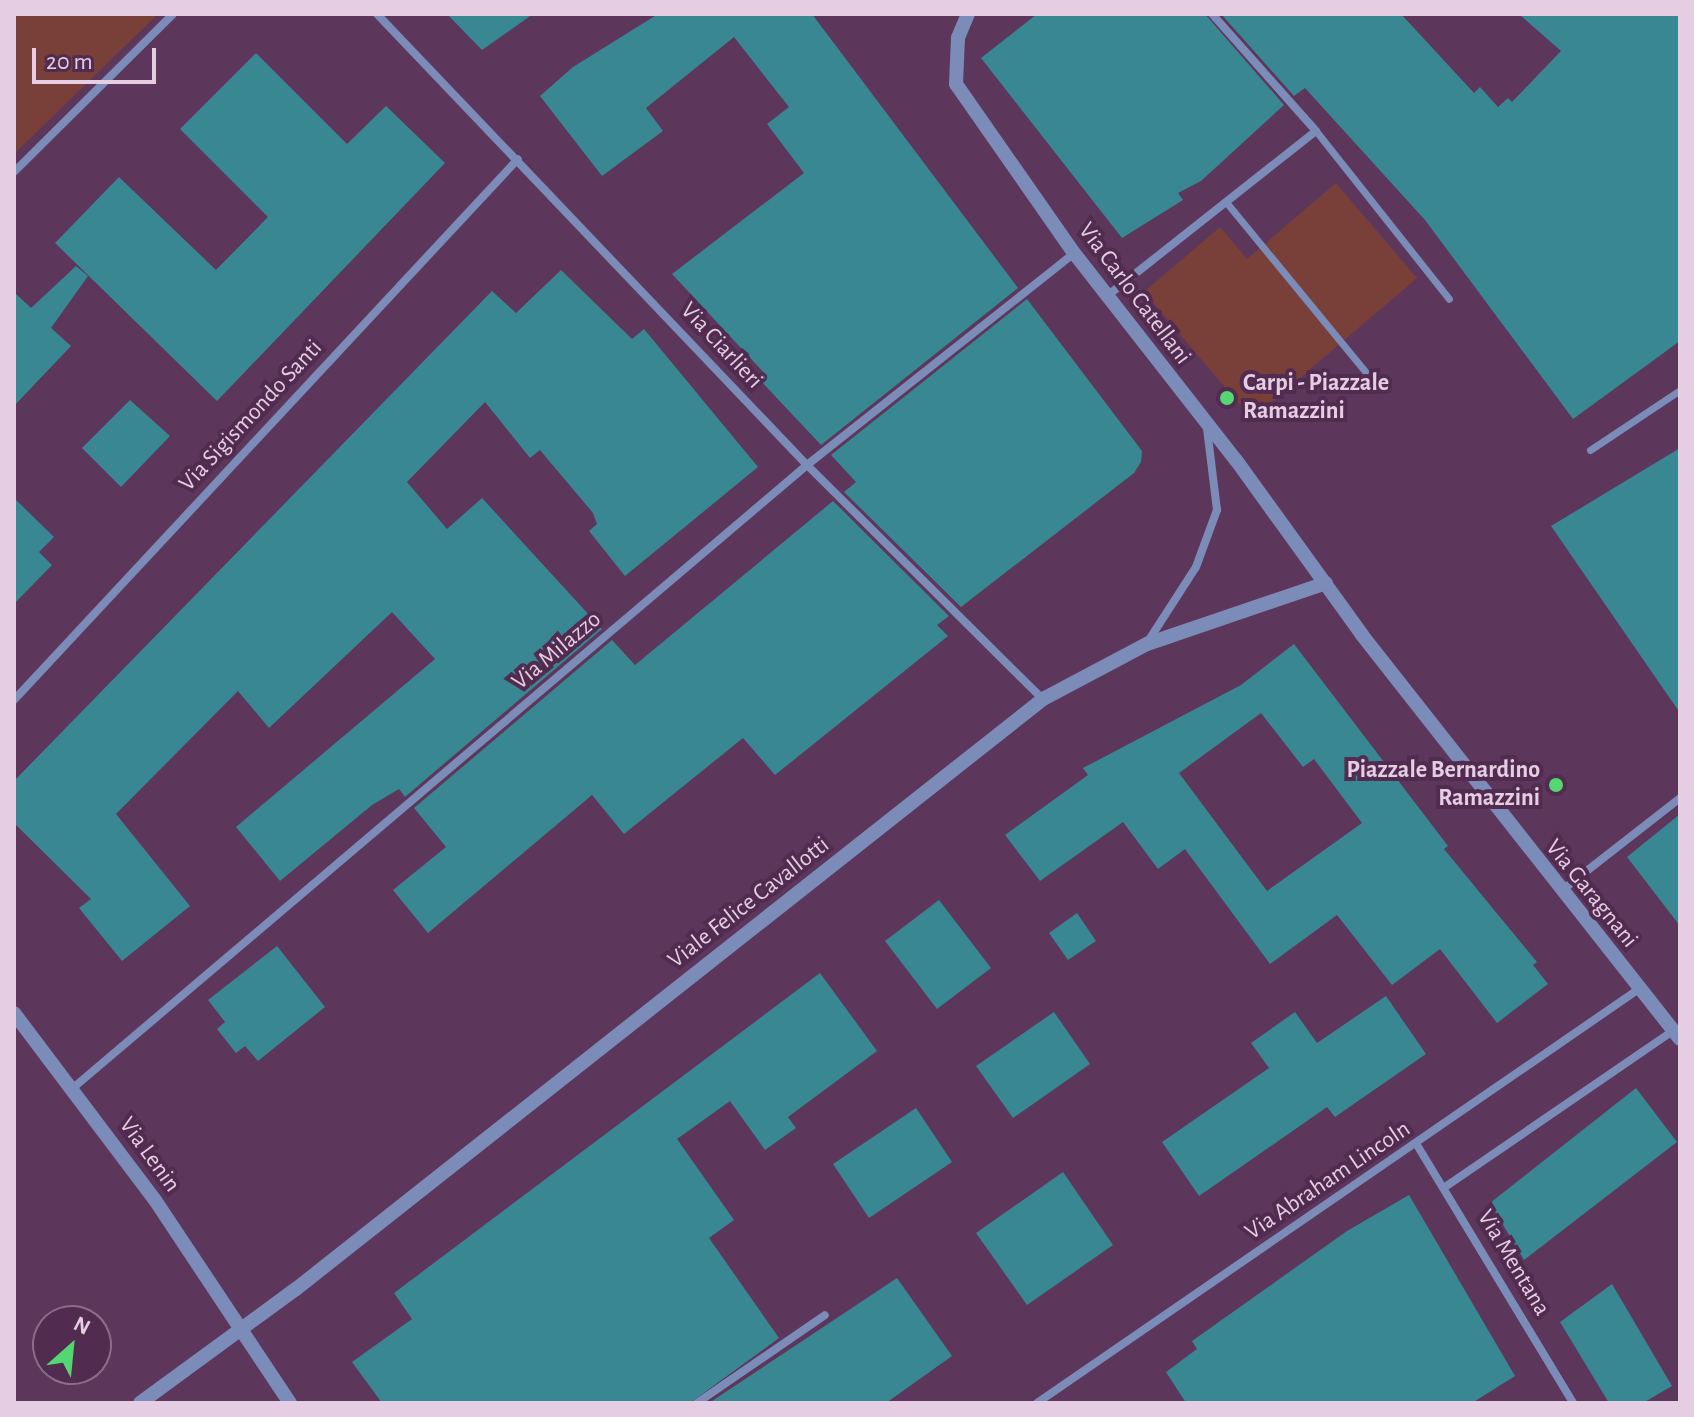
<!DOCTYPE html>
<html>
<head>
<meta charset="utf-8">
<style>
	body { margin:0 }
	#map { position:relative; width:1694px; height:1417px; overflow:hidden; background:#5d365b; font-family:"Alegreya Sans",sans-serif }
	div>[style] { position:absolute }
	[style*='--x'] { left:calc(var(--x)*1px); top:calc(var(--y)*1px); width:calc(var(--w)*1px); rotate:calc(var(--a)*1deg) }
	.green>* { inset:0; background:#784038 }
	.building>* { inset:0; background:#388793 }
	.pedestrian>* { height:7px; margin:-3.5px; padding:0 3.5px; transform-origin:3.5px; border-radius:3.5px; background:#7b8cb9 }
	.minor>* { height:8px; margin:-4px; padding:0 4px; transform-origin:4px; border-radius:4px; background:#7b8cb9 }
	.tertiary>* { height:14px; margin:-7px; padding:0 7px; transform-origin:7px; border-radius:7px; background:#7b8cb9 }
	.dots>* { width:22px; height:22px; translate:-50% -50%; box-sizing:border-box; border:4px solid #512c50; border-radius:50% }
	span { translate:-50% -50%; white-space:nowrap; text-align:center; line-height:1.15; -webkit-text-stroke:8px #512c50; paint-order:stroke }
	.street-label { font-size:24px; color:#e5cde3 }
	.poi-label { font-size:24px; color:#e5cde3; font-weight:700 }
	.left { translate:0 -50%; text-align:left }
	.right { translate:-100% -50%; text-align:right }
	.frame { position:absolute; inset:0; border:16px solid #e5cde3; pointer-events:none }
	.north { position:absolute; left:32px; top:1305px; width:80px; height:80px; box-sizing:border-box; background:#512c50; border:2px solid #8c6c8b; border-radius:50%; rotate:27deg; font-size:22px; font-weight:700; line-height:32px; text-align:center; color:#e5cde3 }
	.north::after { content:''; display:block; margin:auto; width:28px; height:36px; background:#54d672; clip-path:polygon(50% 0,100% 100%,50% 72%,0 100%) }
	.scale { position:absolute; left:32px; top:48px; width:124px; height:36px; box-sizing:border-box; border:4px solid #e5cde3; border-top:0; padding-left:10px; font-size:24px; line-height:28px; white-space:nowrap; color:#e5cde3; -webkit-text-stroke:6px #512c50; paint-order:stroke }
</style>
</head>
<body>
<div id="map">
	<div class="green">
		<div style="clip-path:polygon(14px 14px,158px 14px,14px 154px)"></div>
		<div style="clip-path:polygon(1336px 183px,1417px 278px,1252px 419px,1144px 292px,1220px 227px,1247px 259px)"></div>
	</div>
	<div class="building">
		<div style="clip-path:polygon(447px 14px,533px 14px,482px 50px)"></div>
		<div style="clip-path:polygon(658px 14px,812px 14px,1018px 288px,821px 445px,760px 380px,766px 375px,672px 274px,804px 173px,767px 124px,789px 107px,734px 37px,646px 108px,663px 131px,602px 176px,540px 96px,573px 67px)"></div>
		<div style="clip-path:polygon(1037px 14px,1205px 14px,1284px 105px,1201px 181px,1178px 193px,1183px 200px,1122px 238px,981px 58px)"></div>
		<div style="clip-path:polygon(1221px 14px,1401px 14px,1474px 93px,1480px 87px,1498px 107px,1508px 98px,1512px 102px,1561px 51px,1519px 14px,1680px 14px,1680px 341px,1573px 419px,1425px 220px,1305px 88px,1294px 96px)"></div>
		<div style="clip-path:polygon(256px 53px,347px 144px,386px 106px,445px 163px,217px 401px,55px 243px,119px 177px,216px 270px,268px 217px,180px 129px)"></div>
		<div style="clip-path:polygon(76px 266px,88px 276px,51px 328px,71px 346px,14px 406px,14px 292px,31px 308px)"></div>
		<div style="clip-path:polygon(561px 270px,632px 339px,644px 329px,758px 467px,625px 576px,589px 531px,597px 524px,593px 513px,540px 450px,530px 458px,485px 402px,407px 482px,447px 529px,482px 498px,602px 629px,405px 797px,399px 789px,372px 805px,280px 881px,236px 827px,435px 659px,392px 612px,269px 728px,238px 691px,116px 814px,190px 906px,122px 961px,79px 908px,91px 899px,14px 823px,14px 781px,492px 291px,516px 313px)"></div>
		<div style="clip-path:polygon(1027px 299px,1142px 451px,1141px 462px,1134px 473px,961px 607px,844px 492px,856px 482px,831px 455px)"></div>
		<div style="clip-path:polygon(130px 400px,170px 436px,121px 487px,82px 448px)"></div>
		<div style="clip-path:polygon(1680px 448px,1680px 713px,1551px 526px)"></div>
		<div style="clip-path:polygon(14px 498px,54px 537px,39px 552px,52px 565px,14px 604px)"></div>
		<div style="clip-path:polygon(833px 501px,949px 616px,937px 625px,948px 636px,775px 775px,743px 738px,624px 834px,592px 795px,428px 933px,393px 890px,446px 847px,414px 808px,612px 640px,635px 665px)"></div>
		<div style="clip-path:polygon(evenodd,1294px 644px,1448px 846px,1444px 849px,1537px 962px,1533px 965px,1548px 984px,1497px 1023px,1440px 949px,1392px 985px,1337px 915px,1270px 964px,1185px 849px,1158px 869px,1123px 822px,1040px 881px,1005px 835px,1088px 775px,1083px 768px,1241px 685px,1294px 644px,1261px 713px,1303px 767px,1314px 759px,1362px 823px,1267px 891px,1179px 773px,1261px 713px)"></div>
		<div style="clip-path:polygon(1680px 814px,1680px 926px,1627px 857px)"></div>
		<div style="clip-path:polygon(939px 900px,991px 968px,937px 1009px,885px 941px)"></div>
		<div style="clip-path:polygon(1077px 913px,1096px 941px,1068px 960px,1049px 933px)"></div>
		<div style="clip-path:polygon(277px 946px,325px 1007px,258px 1061px,245px 1046px,236px 1053px,217px 1029px,225px 1022px,208px 1000px)"></div>
		<div style="clip-path:polygon(820px 973px,877px 1051px,788px 1117px,796px 1128px,765px 1150px,730px 1101px,677px 1139px,734px 1220px,709px 1238px,779px 1338px,690px 1403px,382px 1403px,352px 1362px,412px 1319px,394px 1293px)"></div>
		<div style="clip-path:polygon(1386px 996px,1426px 1054px,1335px 1117px,1327px 1107px,1199px 1196px,1162px 1142px,1269px 1068px,1251px 1043px,1295px 1012px,1317px 1043px)"></div>
		<div style="clip-path:polygon(1054px 1012px,1090px 1064px,1013px 1118px,976px 1066px)"></div>
		<div style="clip-path:polygon(1636px 1088px,1677px 1142px,1524px 1260px,1490px 1203px)"></div>
		<div style="clip-path:polygon(916px 1108px,952px 1162px,869px 1218px,833px 1164px)"></div>
		<div style="clip-path:polygon(1063px 1172px,1113px 1245px,1027px 1305px,976px 1233px)"></div>
		<div style="clip-path:polygon(1409px 1195px,1515px 1376px,1472px 1403px,1186px 1403px,1166px 1372px,1197px 1349px,1192px 1341px,1347px 1231px)"></div>
		<div style="clip-path:polygon(897px 1278px,952px 1356px,886px 1403px,709px 1403px)"></div>
		<div style="clip-path:polygon(1612px 1284px,1672px 1386px,1643px 1403px,1609px 1403px,1560px 1322px)"></div>
	</div>
	<div class="pedestrian">
		<div style="--x:1316;--y:131;--w:214;--a:51.6"></div>
		<div style="--x:1226;--y:202;--w:219;--a:50.6"></div>
		<div style="--x:1590;--y:450;--w:108;--a:-33.7"></div>
	</div>
	<div class="minor">
		<div style="--x:377;--y:14;--w:623;--a:46.37"></div>
		<div style="--x:807;--y:465;--w:332;--a:44.8"></div>
		<div style="--x:14;--y:172;--w:224;--a:-44.8"></div>
		<div style="--x:1107;--y:296;--w:266;--a:-38.3"></div>
		<div style="--x:1316;--y:131;--w:157;--a:-131.6"></div>
		<div style="--x:1147;--y:643;--w:90;--a:-57.2"></div>
		<div style="--x:1196;--y:567;--w:61;--a:-69.8"></div>
		<div style="--x:1217;--y:510;--w:83;--a:-97"></div>
		<div style="--x:14;--y:700;--w:739;--a:-47.03"></div>
		<div style="--x:1561;--y:891;--w:151;--a:-38"></div>
		<div style="--x:73;--y:1088;--w:963;--a:-40.32"></div>
		<div style="--x:807;--y:465;--w:341;--a:-38.4"></div>
		<div style="--x:1417;--y:1145;--w:301;--a:58.8"></div>
		<div style="--x:1445;--y:1187;--w:276;--a:-34.4"></div>
		<div style="--x:697;--y:1403;--w:155;--a:-34.5"></div>
		<div style="--x:1037;--y:1403;--w:731;--a:-34.52"></div>
	</div>
	<div class="tertiary">
		<div style="--x:968;--y:14;--w:26;--a:113"></div>
		<div style="--x:958;--y:38;--w:46;--a:92.5"></div>
		<div style="--x:956;--y:84;--w:206;--a:55.1"></div>
		<div style="--x:1074;--y:253;--w:263;--a:52"></div>
		<div style="--x:1236;--y:460;--w:216;--a:54.2"></div>
		<div style="--x:1362;--y:635;--w:514;--a:51.79"></div>
		<div style="--x:14;--y:1013;--w:234;--a:53"></div>
		<div style="--x:155;--y:1200;--w:244;--a:56.4"></div>
		<div style="--x:140;--y:1403;--w:193;--a:-36.2"></div>
		<div style="--x:296;--y:1289;--w:952;--a:-38.3"></div>
		<div style="--x:1043;--y:699;--w:118;--a:-27.9"></div>
		<div style="--x:1147;--y:644;--w:189;--a:-18.8"></div>
	</div>
	<div class="dots">
		<div style="left:1227px;top:398px;background:#54d672"></div>
		<div style="left:1556px;top:785px;background:#54d672"></div>
	</div>
	<div class="street-label">
		<span style="left:1134px;top:294px;rotate:53deg">Via Carlo Catellani</span>
		<span style="left:721px;top:346px;rotate:47deg">Via Ciarlieri</span>
		<span style="left:251px;top:416px;rotate:-47deg">Via Sigismondo Santi</span>
		<span style="left:557px;top:651px;rotate:-40deg">Via Milazzo</span>
		<span style="left:1591px;top:894px;rotate:51deg">Via Garagnani</span>
		<span style="left:749px;top:903px;rotate:-38deg">Viale Felice Cavallotti</span>
		<span style="left:149px;top:1155px;rotate:54deg">Via Lenin</span>
		<span style="left:1328px;top:1181px;rotate:-34deg">Via Abraham Lincoln</span>
		<span style="left:1513px;top:1263px;rotate:59deg">Via Mentana</span>
	</div>
	<div class="poi-label">
		<span class="left" style="left:1243px;top:398px">Carpi - Piazzale<br>Ramazzini</span>
		<span class="right" style="left:1540px;top:785px">Piazzale Bernardino<br>Ramazzini</span>
	</div>
	<div class="frame"></div>
	<div class="north">N</div>
	<div class="scale">20 m</div>
</div>
</body>
</html>
